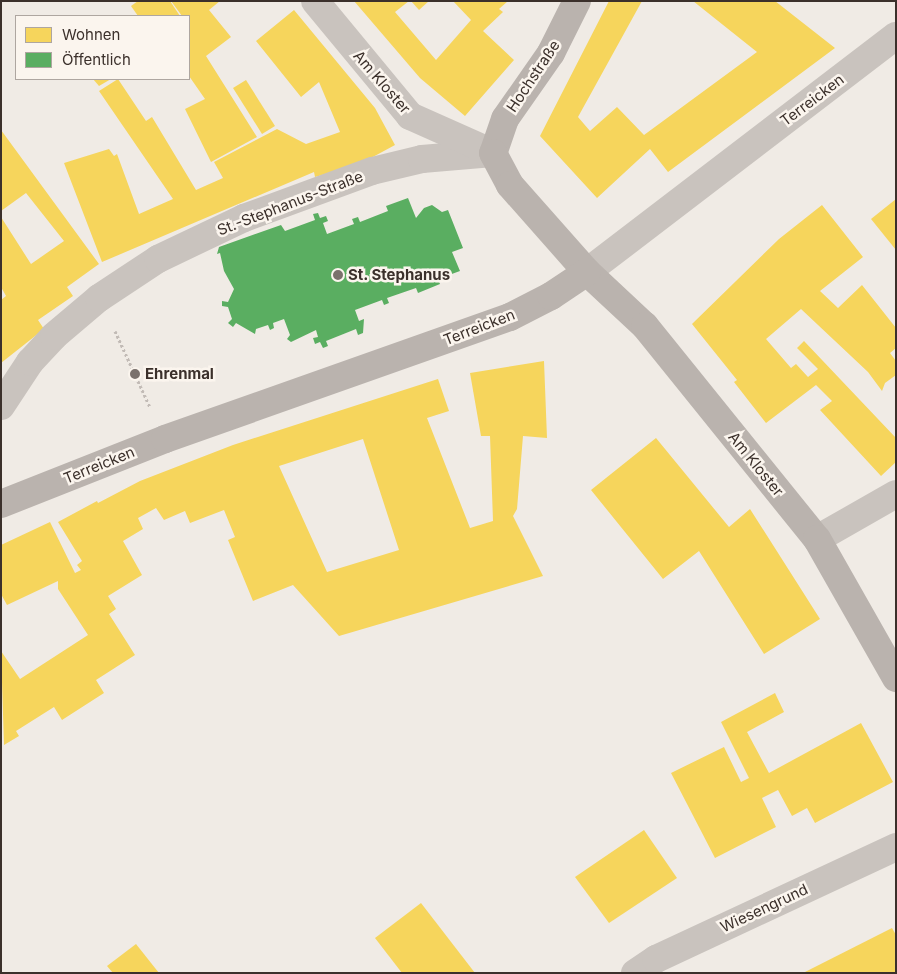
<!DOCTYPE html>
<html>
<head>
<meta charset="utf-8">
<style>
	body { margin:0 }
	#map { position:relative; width:897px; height:974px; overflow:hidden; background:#f0ebe5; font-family:Inter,sans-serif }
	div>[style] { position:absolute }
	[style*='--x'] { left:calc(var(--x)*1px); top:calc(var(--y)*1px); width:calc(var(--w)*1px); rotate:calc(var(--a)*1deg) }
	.homes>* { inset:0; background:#f6d55c }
	.public>* { inset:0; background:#5aae61 }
	.path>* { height:3px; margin-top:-1.5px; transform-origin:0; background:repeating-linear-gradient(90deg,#c2bbb6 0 2.5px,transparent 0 5px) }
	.minor>* { height:28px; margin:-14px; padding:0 14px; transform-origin:14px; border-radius:14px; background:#c9c3be }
	.tertiary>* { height:28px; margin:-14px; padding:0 14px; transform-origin:14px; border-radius:14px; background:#c9c3be }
	.secondary>* { height:28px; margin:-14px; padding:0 14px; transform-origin:14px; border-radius:14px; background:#bab3ae }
	.dots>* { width:14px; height:14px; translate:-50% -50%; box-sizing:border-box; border:2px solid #fbf5ee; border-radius:50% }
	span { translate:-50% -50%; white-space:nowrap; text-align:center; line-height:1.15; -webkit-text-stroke:5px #fbf5ee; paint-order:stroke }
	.street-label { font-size:15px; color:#3b302b }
	.poi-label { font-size:15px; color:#3b302b; font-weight:700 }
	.left { translate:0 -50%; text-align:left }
	.frame { position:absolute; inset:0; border:2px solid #3b302b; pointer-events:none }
	.legend { position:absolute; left:15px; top:15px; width:175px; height:65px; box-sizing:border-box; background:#fbf5ee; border:1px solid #aea6a0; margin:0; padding:6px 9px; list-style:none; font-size:15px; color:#3b302b }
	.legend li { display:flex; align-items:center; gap:10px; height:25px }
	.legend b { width:25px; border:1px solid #aea6a0 }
</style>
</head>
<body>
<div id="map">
	<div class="homes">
		<div style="clip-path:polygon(138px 1px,170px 1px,180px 16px,138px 16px,131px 6px)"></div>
		<div style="clip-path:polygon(171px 1px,220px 1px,209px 10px,231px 37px,206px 56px,257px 137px,211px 162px,185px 109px,205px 99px,189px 76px,189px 16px,182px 16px)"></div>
		<div style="clip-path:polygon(354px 1px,409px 1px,395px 12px,436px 60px,471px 20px,453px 1px,508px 1px,499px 9px,503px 12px,483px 31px,514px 60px,465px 116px,420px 78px)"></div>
		<div style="clip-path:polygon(411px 1px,429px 1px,419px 10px)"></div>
		<div style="clip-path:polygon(609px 1px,642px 1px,578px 117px,590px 131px,617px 107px,644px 135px,757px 52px,693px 1px,775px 1px,835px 48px,668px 172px,650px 149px,597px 198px,540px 136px)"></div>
		<div style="clip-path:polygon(294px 10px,375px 108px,395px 145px,358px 165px,315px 177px,314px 172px,102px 262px,64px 163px,109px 149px,114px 156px,117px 154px,139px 214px,173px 199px,99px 91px,118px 79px,146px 121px,152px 117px,196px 190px,223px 178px,214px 162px,277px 129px,306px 144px,340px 132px,319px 82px,301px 97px,256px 41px)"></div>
		<div style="clip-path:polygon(93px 79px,111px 79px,99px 86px)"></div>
		<div style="clip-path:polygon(246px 80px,275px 126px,262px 134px,233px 88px)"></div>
		<div style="clip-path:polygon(1px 130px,99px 264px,67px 287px,73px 296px,38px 320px,44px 329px,1px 363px,1px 300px,6px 296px,1px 287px,1px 217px,31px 264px,64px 241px,26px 193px,1px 211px)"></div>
		<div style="clip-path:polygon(896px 199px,896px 250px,871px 219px)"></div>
		<div style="clip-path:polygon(822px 205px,863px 257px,820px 291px,838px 308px,862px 285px,896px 328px,896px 348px,890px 353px,896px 361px,896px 375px,885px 383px,882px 391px,868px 372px,801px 309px,766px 339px,791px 368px,796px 364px,808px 377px,818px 369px,797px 348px,804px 341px,896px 438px,896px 462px,881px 476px,820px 410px,832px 401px,816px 385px,766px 423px,734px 382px,737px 380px,692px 324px,779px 239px)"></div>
		<div style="clip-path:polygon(evenodd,544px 361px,547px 438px,523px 436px,517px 509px,513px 516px,543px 576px,339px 636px,293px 585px,253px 601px,228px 540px,235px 537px,224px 510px,190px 523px,185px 511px,164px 520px,156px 508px,138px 518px,143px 529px,123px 541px,142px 575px,108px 596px,116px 609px,109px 614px,135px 655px,96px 680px,104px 693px,62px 720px,54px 707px,16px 731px,19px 736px,4px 745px,1px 651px,20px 679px,88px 635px,58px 589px,58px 581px,7px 605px,1px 594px,1px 545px,50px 522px,75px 573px,81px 570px,77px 565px,82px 561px,58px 522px,97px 501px,98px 503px,140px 481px,233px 445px,438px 379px,449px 411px,427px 418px,470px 528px,493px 521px,490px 436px,481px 436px,470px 373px,544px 361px,363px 439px,399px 550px,327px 572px,279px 466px,363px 439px)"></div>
		<div style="clip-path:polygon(656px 438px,729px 527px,750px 509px,820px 619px,764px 654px,699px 551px,663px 579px,591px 490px)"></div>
		<div style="clip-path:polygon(775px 693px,784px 712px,747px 732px,769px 773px,861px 723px,893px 782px,815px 823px,807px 808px,792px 816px,778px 790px,762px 798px,776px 827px,715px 858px,671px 773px,724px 747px,741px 782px,749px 778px,721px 722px)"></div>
		<div style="clip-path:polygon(644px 830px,677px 878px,609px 923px,575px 877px)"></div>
		<div style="clip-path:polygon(421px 903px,475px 973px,402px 973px,375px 938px)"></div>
		<div style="clip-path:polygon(892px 928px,896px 935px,896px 973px,803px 973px)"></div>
		<div style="clip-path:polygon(136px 944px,159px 973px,113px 973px,107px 966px)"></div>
	</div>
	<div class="public">
		<div style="clip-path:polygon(408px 198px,416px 218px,424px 208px,432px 205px,442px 212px,448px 210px,463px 248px,452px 252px,460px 271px,438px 279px,440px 284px,418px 293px,416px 288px,387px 298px,389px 303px,384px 305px,382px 300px,355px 310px,359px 321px,364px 319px,363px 333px,358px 335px,356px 329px,326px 341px,328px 346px,323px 348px,320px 342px,315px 344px,313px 338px,318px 337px,316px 330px,291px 342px,287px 339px,290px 335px,284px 319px,273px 323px,274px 328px,270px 330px,268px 325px,256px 329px,255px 334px,236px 323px,233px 327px,228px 323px,232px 319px,228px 307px,222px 306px,222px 301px,228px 302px,234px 289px,224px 271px,220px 253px,217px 254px,219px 247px,281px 225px,285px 231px,315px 220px,313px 214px,318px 213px,320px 218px,326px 216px,328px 221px,323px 223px,327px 234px,354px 224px,352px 219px,358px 217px,360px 222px,388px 211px,386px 206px)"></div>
	</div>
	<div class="path">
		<div style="--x:115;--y:331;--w:84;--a:65.3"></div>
	</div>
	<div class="minor">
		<div style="--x:1;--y:406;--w:53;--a:-56.6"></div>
		<div style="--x:30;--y:362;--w:35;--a:-47"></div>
		<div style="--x:54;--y:336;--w:59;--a:-40.2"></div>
		<div style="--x:99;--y:298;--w:71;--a:-33.5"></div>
		<div style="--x:158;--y:259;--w:95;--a:-25.5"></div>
		<div style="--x:244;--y:218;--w:136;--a:-20.2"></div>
		<div style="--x:372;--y:171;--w:51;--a:-13.5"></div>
		<div style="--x:422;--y:159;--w:71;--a:-4.8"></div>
		<div style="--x:817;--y:539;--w:91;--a:-29.7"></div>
		<div style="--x:635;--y:973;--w:25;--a:-34"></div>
		<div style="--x:656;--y:959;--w:265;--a:-25"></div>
	</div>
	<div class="tertiary">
		<div style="--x:315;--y:1;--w:149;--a:50.4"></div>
		<div style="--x:410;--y:116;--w:91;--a:24"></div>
		<div style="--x:587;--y:272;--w:389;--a:-37.4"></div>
	</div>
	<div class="secondary">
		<div style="--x:577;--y:1;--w:58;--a:116.6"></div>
		<div style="--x:551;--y:53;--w:80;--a:124.9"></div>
		<div style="--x:505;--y:119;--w:36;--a:109"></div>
		<div style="--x:493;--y:153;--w:36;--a:62"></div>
		<div style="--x:510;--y:185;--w:116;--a:48.5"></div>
		<div style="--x:587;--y:272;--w:79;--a:43"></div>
		<div style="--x:645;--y:326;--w:274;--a:51.1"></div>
		<div style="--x:817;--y:539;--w:160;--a:60.4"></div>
		<div style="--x:1;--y:504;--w:176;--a:-21.6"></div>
		<div style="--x:165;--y:439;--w:366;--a:-19.5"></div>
		<div style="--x:510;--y:317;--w:46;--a:-27.1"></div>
		<div style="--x:551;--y:296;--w:43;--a:-33.7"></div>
	</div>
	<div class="dots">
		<div style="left:338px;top:275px;background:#7a716c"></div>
		<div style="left:135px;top:374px;background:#7a716c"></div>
	</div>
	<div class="street-label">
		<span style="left:533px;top:76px;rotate:-56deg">Hochstraße</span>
		<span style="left:382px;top:82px;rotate:49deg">Am Kloster</span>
		<span style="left:812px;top:100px;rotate:-37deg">Terreicken</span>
		<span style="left:290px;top:203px;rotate:-21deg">St.-Stephanus-Straße</span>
		<span style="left:479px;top:327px;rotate:-21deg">Terreicken</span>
		<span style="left:756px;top:464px;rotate:51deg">Am Kloster</span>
		<span style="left:99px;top:465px;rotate:-22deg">Terreicken</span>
		<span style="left:764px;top:908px;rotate:-25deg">Wiesengrund</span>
	</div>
	<div class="poi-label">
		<span class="left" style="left:348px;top:275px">St. Stephanus</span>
		<span class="left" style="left:145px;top:374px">Ehrenmal</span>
	</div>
	<div class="frame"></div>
	<ul class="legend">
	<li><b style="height:14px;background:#f6d55c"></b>Wohnen</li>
	<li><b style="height:14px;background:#5aae61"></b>Öffentlich</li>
	</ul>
</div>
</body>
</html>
